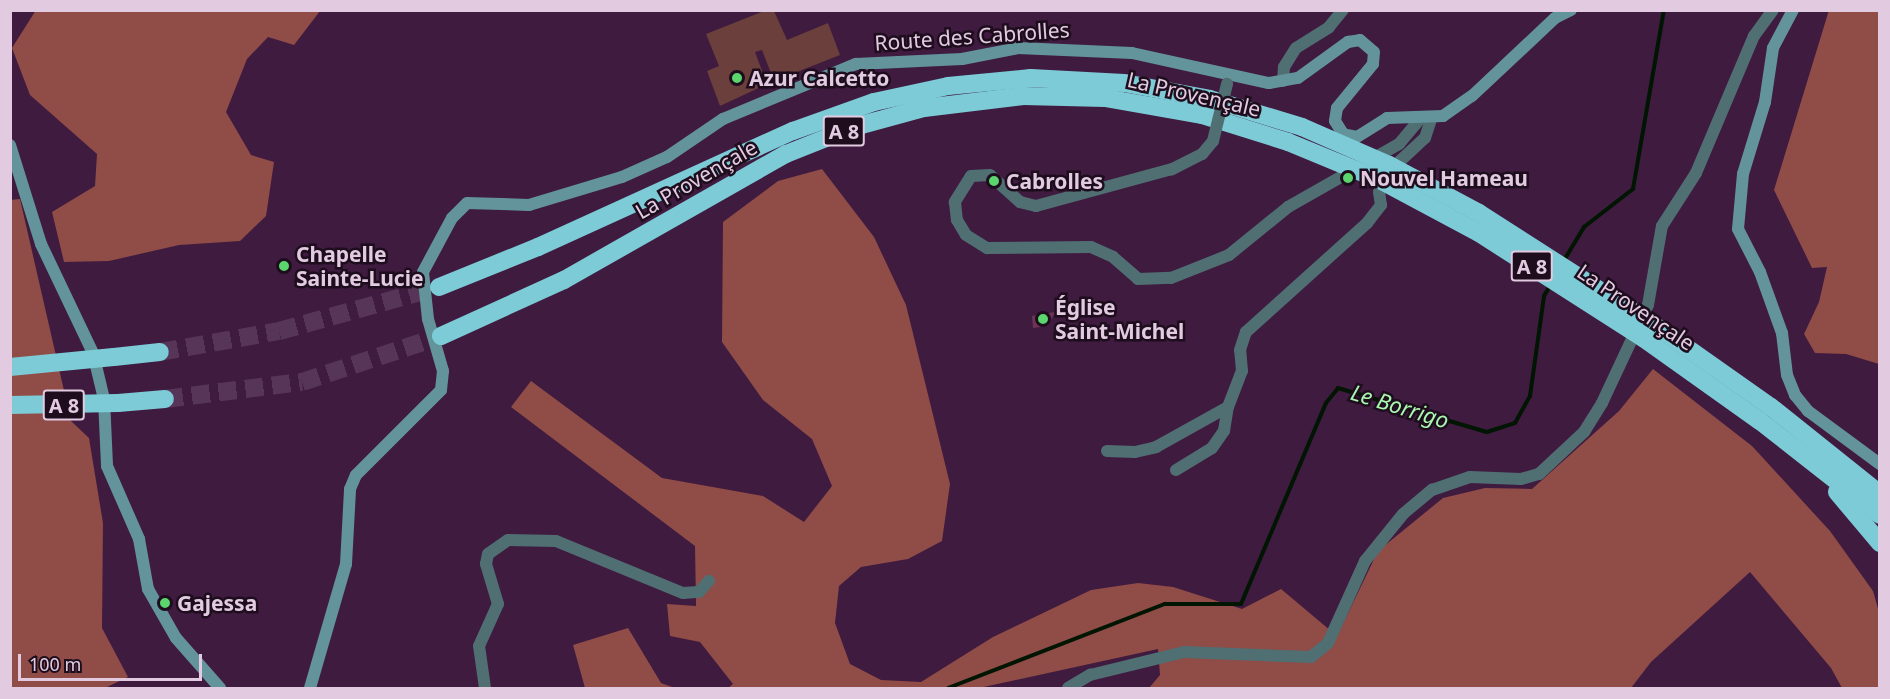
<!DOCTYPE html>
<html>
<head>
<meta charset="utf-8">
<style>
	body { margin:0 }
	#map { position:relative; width:1890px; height:699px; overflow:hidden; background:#3f1b40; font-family:"Noto Sans",sans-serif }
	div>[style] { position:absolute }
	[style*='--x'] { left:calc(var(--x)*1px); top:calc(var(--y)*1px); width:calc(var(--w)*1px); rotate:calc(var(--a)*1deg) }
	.green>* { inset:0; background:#6b3f3b }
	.forest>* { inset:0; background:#904c46 }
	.stream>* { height:4px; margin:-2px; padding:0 2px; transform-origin:2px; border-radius:2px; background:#001502 }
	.building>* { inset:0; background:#6e3455 }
	.highway-tunnel>* { height:18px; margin-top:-9px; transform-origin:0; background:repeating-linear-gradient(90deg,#573558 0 18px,transparent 0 27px) }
	.street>* { height:12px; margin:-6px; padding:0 6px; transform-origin:6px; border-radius:6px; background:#506f73 }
	.secondary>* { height:12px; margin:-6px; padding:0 6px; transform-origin:6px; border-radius:6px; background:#63949b }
	.highway>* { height:18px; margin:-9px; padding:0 9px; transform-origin:9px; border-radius:9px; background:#7ccbd6 }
	.street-bridge>* { height:12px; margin:-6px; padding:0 6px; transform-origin:6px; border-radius:6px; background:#506f73 }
	.highway-bridge>* { height:18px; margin:-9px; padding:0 9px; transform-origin:9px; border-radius:9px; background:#7ccbd6 }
	.dots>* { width:16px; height:16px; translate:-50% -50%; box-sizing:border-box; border:3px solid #1d0d1d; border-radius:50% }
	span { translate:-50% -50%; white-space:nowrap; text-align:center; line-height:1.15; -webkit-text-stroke:5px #1d0d1d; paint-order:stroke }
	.shield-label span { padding:2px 4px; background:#1d0d1d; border:2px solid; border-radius:4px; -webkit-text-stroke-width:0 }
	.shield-label { font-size:20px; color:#e2cbe1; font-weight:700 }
	.street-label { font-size:21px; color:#e2cbe1 }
	.poi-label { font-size:21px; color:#e2cbe1; font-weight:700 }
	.left { translate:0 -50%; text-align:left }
	.water-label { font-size:22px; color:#aaf7b0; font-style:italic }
	.frame { position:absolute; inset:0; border:12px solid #e2cbe1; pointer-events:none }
	.scale { position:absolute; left:18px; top:654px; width:184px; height:27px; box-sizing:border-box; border:3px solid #e2cbe1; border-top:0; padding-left:8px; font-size:18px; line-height:21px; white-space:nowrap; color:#e2cbe1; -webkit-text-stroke:4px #1d0d1d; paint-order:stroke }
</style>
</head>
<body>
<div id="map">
	<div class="green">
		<div style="clip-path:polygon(764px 11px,774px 11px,787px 40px,828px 23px,840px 55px,774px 81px,762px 50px,755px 52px,767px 84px,720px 106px,707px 71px,719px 66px,706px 34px)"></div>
	</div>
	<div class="forest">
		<div style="clip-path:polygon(36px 10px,320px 11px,294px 45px,268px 37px,247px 59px,226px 112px,251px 155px,274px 162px,266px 216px,240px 241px,179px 245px,109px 261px,64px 262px,52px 212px,95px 186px,97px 154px,30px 95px,12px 48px)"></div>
		<div style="clip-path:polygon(1829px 10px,1879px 11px,1879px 364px,1846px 354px,1815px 353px,1804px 334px,1819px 302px,1827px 267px,1812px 268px,1774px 190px)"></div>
		<div style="clip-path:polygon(822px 169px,874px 237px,906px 305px,950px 484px,942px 541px,908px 559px,861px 567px,839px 586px,835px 623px,850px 664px,881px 680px,921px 682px,993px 637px,1091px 590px,1138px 583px,1173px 587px,1242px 609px,1281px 589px,1337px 636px,1378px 551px,1443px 498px,1485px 488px,1532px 489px,1619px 411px,1653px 369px,1752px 446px,1830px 531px,1873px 591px,1879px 612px,1879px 688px,1842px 688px,1831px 668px,1750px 572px,1651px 662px,1631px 688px,1149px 688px,1160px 675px,1158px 649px,979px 688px,728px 688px,733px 684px,700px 642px,670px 636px,667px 604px,696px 606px,695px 546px,511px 407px,531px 381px,662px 478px,763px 496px,804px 522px,832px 486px,812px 439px,763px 400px,722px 342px,723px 222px,778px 181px)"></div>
		<div style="clip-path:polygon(20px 199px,71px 421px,89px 438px,103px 523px,102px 628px,128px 677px,105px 688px,11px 688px,10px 200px)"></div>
		<div style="clip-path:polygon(628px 628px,661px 683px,675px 688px,585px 688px,573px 645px)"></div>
	</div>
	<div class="stream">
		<div style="--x:1563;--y:262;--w:41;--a:-59"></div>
		<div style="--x:1584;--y:227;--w:62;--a:-37.8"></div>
		<div style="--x:1633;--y:189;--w:182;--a:-80.2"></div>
		<div style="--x:948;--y:688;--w:233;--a:-21.2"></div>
		<div style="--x:1165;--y:604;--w:76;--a:0"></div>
		<div style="--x:1241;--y:604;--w:218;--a:-67.1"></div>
		<div style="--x:1326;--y:403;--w:19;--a:-51"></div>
		<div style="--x:1338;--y:388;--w:155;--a:16.5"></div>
		<div style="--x:1487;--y:432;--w:29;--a:-18"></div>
		<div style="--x:1515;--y:423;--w:31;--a:-61"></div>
		<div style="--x:1530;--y:396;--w:101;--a:-82"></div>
		<div style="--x:1544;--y:296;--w:14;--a:-60"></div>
	</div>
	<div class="building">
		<div style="clip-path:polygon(1055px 312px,1048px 326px,1033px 328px,1032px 316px)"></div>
	</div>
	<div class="highway-tunnel">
		<div style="--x:160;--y:352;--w:121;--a:-10"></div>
		<div style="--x:279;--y:331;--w:166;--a:-15.4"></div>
		<div style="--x:165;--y:399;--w:138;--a:-7.1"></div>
		<div style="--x:302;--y:382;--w:146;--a:-18.3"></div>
	</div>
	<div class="street">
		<div style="--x:1283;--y:81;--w:14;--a:-86"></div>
		<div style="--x:1284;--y:67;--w:22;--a:-58"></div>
		<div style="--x:1296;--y:48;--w:39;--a:-32"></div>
		<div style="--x:1329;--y:27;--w:22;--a:-51"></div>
		<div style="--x:1213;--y:141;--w:17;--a:130"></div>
		<div style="--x:1202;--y:154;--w:34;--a:153"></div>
		<div style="--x:1172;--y:169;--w:141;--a:164.8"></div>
		<div style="--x:1036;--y:206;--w:16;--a:-166"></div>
		<div style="--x:1020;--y:202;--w:40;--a:-138"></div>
		<div style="--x:990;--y:175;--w:19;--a:177"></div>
		<div style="--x:971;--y:176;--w:31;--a:122"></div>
		<div style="--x:955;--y:202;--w:18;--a:84"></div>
		<div style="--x:957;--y:220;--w:17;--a:59"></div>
		<div style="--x:966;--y:235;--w:25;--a:32"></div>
		<div style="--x:987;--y:248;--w:104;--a:-0.6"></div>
		<div style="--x:1091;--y:247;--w:24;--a:24"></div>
		<div style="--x:1113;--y:257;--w:33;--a:41"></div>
		<div style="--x:1138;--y:279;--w:33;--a:-2"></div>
		<div style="--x:1171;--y:278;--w:62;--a:-21.6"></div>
		<div style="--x:1229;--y:255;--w:76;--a:-39.1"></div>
		<div style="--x:1288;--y:207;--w:128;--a:-29.6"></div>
		<div style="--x:1399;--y:144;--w:34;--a:-50"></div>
		<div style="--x:1107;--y:451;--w:28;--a:2"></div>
		<div style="--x:1135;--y:452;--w:22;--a:-13"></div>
		<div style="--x:1156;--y:447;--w:82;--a:-29.1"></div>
		<div style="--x:1228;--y:407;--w:39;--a:-69"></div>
		<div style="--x:1242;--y:371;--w:21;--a:-95"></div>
		<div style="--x:1240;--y:350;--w:19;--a:-72"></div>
		<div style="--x:1246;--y:332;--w:163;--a:-42"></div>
		<div style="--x:1367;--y:223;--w:23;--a:-52"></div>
		<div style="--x:1381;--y:205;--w:13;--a:-99"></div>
		<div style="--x:1379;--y:192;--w:37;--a:-56"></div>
		<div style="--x:1400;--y:161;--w:34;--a:-43"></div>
		<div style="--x:1425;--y:138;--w:20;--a:-72"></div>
		<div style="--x:1176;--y:470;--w:42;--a:-31.4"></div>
		<div style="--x:1212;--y:448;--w:21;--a:-55"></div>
		<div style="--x:1224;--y:431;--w:24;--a:-81"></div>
		<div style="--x:485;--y:688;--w:42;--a:-98.1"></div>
		<div style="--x:479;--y:646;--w:46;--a:-65.7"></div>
		<div style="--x:498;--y:604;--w:42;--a:-106.7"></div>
		<div style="--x:486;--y:564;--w:10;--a:-79"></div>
		<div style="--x:488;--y:554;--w:24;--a:-35"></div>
		<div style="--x:508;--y:540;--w:48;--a:1.2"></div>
		<div style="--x:556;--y:541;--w:137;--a:22.3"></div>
		<div style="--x:683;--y:593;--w:16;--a:-4"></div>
		<div style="--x:699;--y:592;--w:15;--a:-48"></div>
		<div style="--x:1068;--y:688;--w:26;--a:-31"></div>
		<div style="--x:1090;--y:675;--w:97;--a:-13.7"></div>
		<div style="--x:1184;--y:652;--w:127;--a:2.3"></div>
		<div style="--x:1311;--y:657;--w:22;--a:-39"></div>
		<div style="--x:1328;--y:643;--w:90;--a:-65.7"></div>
		<div style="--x:1365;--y:561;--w:60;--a:-51"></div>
		<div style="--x:1403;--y:514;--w:38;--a:-40"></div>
		<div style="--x:1432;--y:490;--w:40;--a:-18.9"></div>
		<div style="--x:1470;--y:477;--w:51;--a:2.2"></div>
		<div style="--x:1521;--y:479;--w:19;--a:-16"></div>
		<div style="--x:1539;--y:474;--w:62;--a:-43"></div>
		<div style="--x:1584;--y:432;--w:34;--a:-58"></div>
		<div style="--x:1602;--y:403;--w:108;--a:-64.9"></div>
		<div style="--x:1648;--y:305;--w:80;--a:-80"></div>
		<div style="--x:1662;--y:226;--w:63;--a:-57.3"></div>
		<div style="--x:1696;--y:173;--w:149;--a:-67.1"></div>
		<div style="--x:1754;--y:36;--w:32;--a:-54"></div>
	</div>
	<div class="secondary">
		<div style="--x:1793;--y:10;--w:43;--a:117.8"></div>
		<div style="--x:1773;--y:48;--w:55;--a:98.4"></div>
		<div style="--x:1765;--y:102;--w:75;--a:107"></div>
		<div style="--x:1743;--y:174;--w:55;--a:95.2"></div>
		<div style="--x:1738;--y:229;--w:48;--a:62.9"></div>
		<div style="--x:1760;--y:272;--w:65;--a:70.2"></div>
		<div style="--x:1782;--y:333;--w:42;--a:83.2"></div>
		<div style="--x:1787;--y:375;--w:22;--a:68"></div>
		<div style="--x:1795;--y:395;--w:21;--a:51"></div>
		<div style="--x:1808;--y:411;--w:89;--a:36.4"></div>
		<div style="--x:10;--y:145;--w:104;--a:72.6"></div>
		<div style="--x:41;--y:244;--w:121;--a:64.5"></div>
		<div style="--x:93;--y:353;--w:47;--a:76.6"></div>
		<div style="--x:104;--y:399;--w:67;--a:87.4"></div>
		<div style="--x:107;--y:466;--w:80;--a:66.3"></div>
		<div style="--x:139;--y:539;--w:51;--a:79.8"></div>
		<div style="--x:148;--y:589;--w:56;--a:60.3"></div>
		<div style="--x:176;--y:638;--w:67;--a:48.7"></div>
		<div style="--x:310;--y:688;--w:129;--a:-73.8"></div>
		<div style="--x:346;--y:564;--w:75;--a:-86.9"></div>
		<div style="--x:350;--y:489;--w:15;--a:-67"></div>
		<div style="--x:356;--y:475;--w:120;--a:-45"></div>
		<div style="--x:441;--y:390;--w:19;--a:-84"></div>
		<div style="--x:443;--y:371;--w:54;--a:-106.1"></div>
		<div style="--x:428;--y:319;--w:47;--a:-96.1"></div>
		<div style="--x:423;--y:272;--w:61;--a:-61.8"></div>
		<div style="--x:452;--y:218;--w:21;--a:-45"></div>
		<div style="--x:467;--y:203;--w:62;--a:1.8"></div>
		<div style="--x:529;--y:205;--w:97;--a:-16.8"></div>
		<div style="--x:622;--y:177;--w:49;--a:-24"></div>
		<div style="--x:667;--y:157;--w:68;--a:-34.2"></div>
		<div style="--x:723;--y:119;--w:144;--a:-22.5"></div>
		<div style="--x:856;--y:64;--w:106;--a:-2.7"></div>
		<div style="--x:962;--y:59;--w:57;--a:-11.1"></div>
		<div style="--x:1018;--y:48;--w:114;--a:2.5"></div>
		<div style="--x:1132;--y:53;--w:140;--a:12.4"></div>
		<div style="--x:1269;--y:83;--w:29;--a:-10"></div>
		<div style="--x:1298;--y:78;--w:62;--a:-35.8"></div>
		<div style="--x:1348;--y:42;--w:12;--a:-9"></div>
		<div style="--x:1360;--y:40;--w:18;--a:41"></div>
		<div style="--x:1374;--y:52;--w:12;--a:95"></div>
		<div style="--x:1373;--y:64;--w:57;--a:129.3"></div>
		<div style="--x:1337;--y:108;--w:13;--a:99"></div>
		<div style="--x:1335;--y:121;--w:15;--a:58"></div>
		<div style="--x:1343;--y:134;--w:14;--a:12"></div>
		<div style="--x:1357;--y:137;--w:36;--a:-32"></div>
		<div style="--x:1387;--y:118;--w:56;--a:-2"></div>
		<div style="--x:1443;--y:116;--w:35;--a:-35"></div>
		<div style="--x:1472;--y:96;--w:114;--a:-43.2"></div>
		<div style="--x:1555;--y:18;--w:18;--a:-27"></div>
	</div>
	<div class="highway">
		<div style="--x:439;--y:287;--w:107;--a:-22"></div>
		<div style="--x:538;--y:247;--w:280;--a:-24.5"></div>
		<div style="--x:793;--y:131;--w:86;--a:-19.7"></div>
		<div style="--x:874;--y:102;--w:76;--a:-12.2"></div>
		<div style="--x:948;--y:86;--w:83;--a:-5.5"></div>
		<div style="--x:1031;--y:78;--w:93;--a:3.1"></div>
		<div style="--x:1124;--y:83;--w:87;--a:10.5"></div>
		<div style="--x:1210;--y:99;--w:96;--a:16.9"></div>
		<div style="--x:441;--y:336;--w:135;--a:-24.5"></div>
		<div style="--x:564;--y:280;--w:255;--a:-29.6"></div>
		<div style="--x:786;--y:154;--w:73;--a:-21.7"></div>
		<div style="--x:854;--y:127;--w:73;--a:-15.2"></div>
		<div style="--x:924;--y:108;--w:100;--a:-6.9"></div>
		<div style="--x:1023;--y:96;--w:82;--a:1.4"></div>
		<div style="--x:1105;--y:98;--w:98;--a:9.9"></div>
		<div style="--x:1202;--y:115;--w:90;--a:17.4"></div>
		<div style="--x:114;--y:357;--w:46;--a:-6.2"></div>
		<div style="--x:118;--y:403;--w:47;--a:-4.9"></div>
		<div style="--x:1771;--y:407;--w:139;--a:38.6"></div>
		<div style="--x:1760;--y:421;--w:152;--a:38.1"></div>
		<div style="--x:1837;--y:492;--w:67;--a:49.9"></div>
	</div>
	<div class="street-bridge">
		<div style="--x:1213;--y:141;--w:59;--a:-76.2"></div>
	</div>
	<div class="highway-bridge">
		<div style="--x:1302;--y:127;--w:95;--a:23.6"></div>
		<div style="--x:1389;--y:165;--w:102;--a:28.1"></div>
		<div style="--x:1479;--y:213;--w:222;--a:32.7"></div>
		<div style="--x:1666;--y:333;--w:128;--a:35.2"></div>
		<div style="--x:1288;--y:142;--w:100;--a:22.4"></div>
		<div style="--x:1380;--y:180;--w:112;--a:28.2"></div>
		<div style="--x:1479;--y:233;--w:195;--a:32.6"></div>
		<div style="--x:1643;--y:338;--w:143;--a:35.4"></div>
		<div style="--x:10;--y:367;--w:104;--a:-5.5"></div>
		<div style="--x:10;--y:405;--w:108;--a:-1.1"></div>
	</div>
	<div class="dots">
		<div style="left:737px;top:78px;background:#5bd56d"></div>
		<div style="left:1348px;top:178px;background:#5bd56d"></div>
		<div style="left:994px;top:181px;background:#5bd56d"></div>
		<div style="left:284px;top:266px;background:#5bd56d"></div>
		<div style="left:1043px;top:319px;background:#5bd56d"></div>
		<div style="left:165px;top:603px;background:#5bd56d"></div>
	</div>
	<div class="shield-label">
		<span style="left:844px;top:131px">A 8</span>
		<span style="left:1532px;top:266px">A 8</span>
		<span style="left:64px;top:405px">A 8</span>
	</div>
	<div class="street-label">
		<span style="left:972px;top:36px;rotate:-4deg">Route des Cabrolles</span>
		<span style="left:1194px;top:94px;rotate:13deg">La Provençale</span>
		<span style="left:696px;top:179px;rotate:-30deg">La Provençale</span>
		<span style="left:1636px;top:307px;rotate:34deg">La Provençale</span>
	</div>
	<div class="poi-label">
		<span class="left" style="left:749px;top:78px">Azur Calcetto</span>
		<span class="left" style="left:1360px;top:178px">Nouvel Hameau</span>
		<span class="left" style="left:1006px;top:181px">Cabrolles</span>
		<span class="left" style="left:296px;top:266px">Chapelle<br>Sainte-Lucie</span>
		<span class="left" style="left:1055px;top:319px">Église<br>Saint-Michel</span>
		<span class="left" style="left:177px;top:603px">Gajessa</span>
	</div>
	<div class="water-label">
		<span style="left:1400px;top:406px;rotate:17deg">Le Borrigo</span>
	</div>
	<div class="frame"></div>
	<div class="scale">100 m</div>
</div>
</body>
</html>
